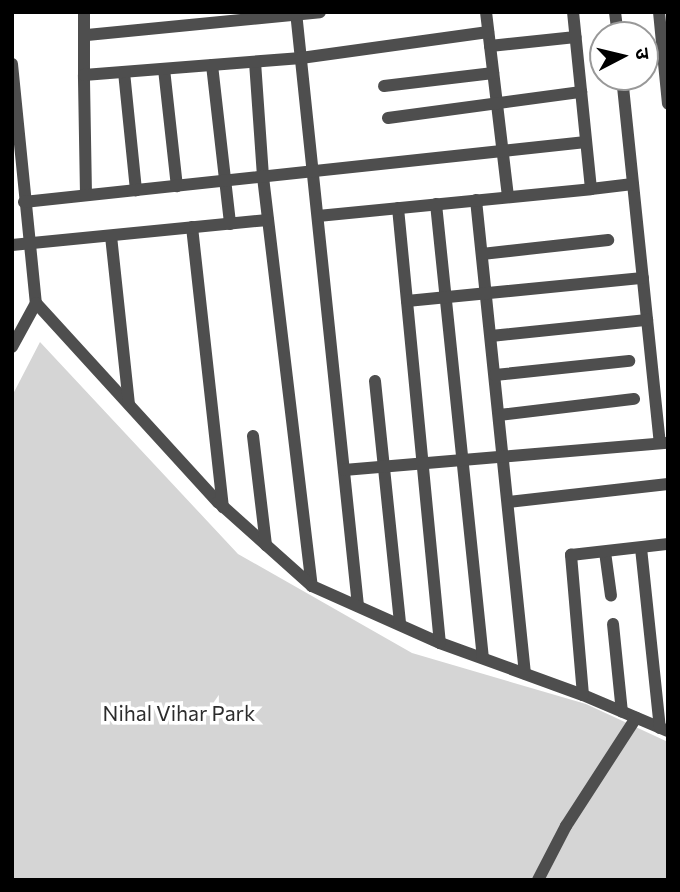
<!DOCTYPE html>
<html>
<head>
<meta charset="utf-8">
<style>
	body { margin:0 }
	#map { position:relative; width:680px; height:892px; overflow:hidden; background:#fff; font-family:Commissioner,"Noto Sans Devanagari",sans-serif }
	div>[style] { position:absolute }
	[style*='--x'] { left:calc(var(--x)*1px); top:calc(var(--y)*1px); width:calc(var(--w)*1px); rotate:calc(var(--a)*1deg) }
	.green>* { inset:0; background:#d5d5d5 }
	.minor>* { height:12px; margin:-6px; padding:0 6px; transform-origin:6px; border-radius:6px; background:#4e4e4e }
	span { translate:-50% -50%; white-space:nowrap; text-align:center; line-height:1.15; -webkit-text-stroke:7px #fff; paint-order:stroke }
	.park-label { font-size:21px; color:#2c2c2c }
	.frame { position:absolute; inset:0; border:14px solid #000; pointer-events:none }
	.north { position:absolute; left:589px; top:21px; width:70px; height:70px; box-sizing:border-box; background:#fff; border:2px solid #999; border-radius:50%; rotate:83deg; font-size:19px; font-weight:700; line-height:28px; text-align:center; color:#000 }
	.north::after { content:''; display:block; margin:auto; width:24px; height:32px; background:#000; clip-path:polygon(50% 0,100% 100%,50% 72%,0 100%) }
</style>
</head>
<body>
<div id="map">
	<div class="green">
		<div style="clip-path:polygon(40px 342px,238px 554px,412px 653px,586px 704px,668px 742px,668px 880px,12px 880px,12px 396px)"></div>
	</div>
	<div class="minor">
		<div style="--x:296;--y:12;--w:597;--a:84.04"></div>
		<div style="--x:486;--y:12;--w:186;--a:83.2"></div>
		<div style="--x:615;--y:12;--w:23;--a:83"></div>
		<div style="--x:659;--y:12;--w:92;--a:84.4"></div>
		<div style="--x:87;--y:35;--w:234;--a:-5.6"></div>
		<div style="--x:490;--y:46;--w:86;--a:-6"></div>
		<div style="--x:255;--y:62;--w:115;--a:86"></div>
		<div style="--x:263;--y:177;--w:412;--a:83.2"></div>
		<div style="--x:12;--y:64;--w:240;--a:84.3"></div>
		<div style="--x:36;--y:303;--w:270;--a:47.6"></div>
		<div style="--x:218;--y:502;--w:126;--a:41.8"></div>
		<div style="--x:312;--y:586;--w:140;--a:24"></div>
		<div style="--x:440;--y:643;--w:152;--a:20"></div>
		<div style="--x:583;--y:695;--w:92;--a:23"></div>
		<div style="--x:212;--y:65;--w:160;--a:83.5"></div>
		<div style="--x:164;--y:69;--w:118;--a:83.7"></div>
		<div style="--x:124;--y:72;--w:119;--a:84.2"></div>
		<div style="--x:84;--y:75;--w:63;--a:-90"></div>
		<div style="--x:622;--y:77;--w:368;--a:84.1"></div>
		<div style="--x:384;--y:86;--w:110;--a:-6.8"></div>
		<div style="--x:388;--y:118;--w:195;--a:-7.7"></div>
		<div style="--x:591;--y:189;--w:42;--a:-6.8"></div>
		<div style="--x:86;--y:195;--w:120;--a:-91"></div>
		<div style="--x:84;--y:75;--w:218;--a:-4.5"></div>
		<div style="--x:301;--y:58;--w:189;--a:-7.9"></div>
		<div style="--x:476;--y:200;--w:476;--a:84.1"></div>
		<div style="--x:24;--y:202;--w:565;--a:-6.09"></div>
		<div style="--x:436;--y:204;--w:456;--a:84.1"></div>
		<div style="--x:398;--y:208;--w:437;--a:84.5"></div>
		<div style="--x:318;--y:216;--w:274;--a:-5.6"></div>
		<div style="--x:591;--y:189;--w:178;--a:-95.8"></div>
		<div style="--x:192;--y:227;--w:282;--a:83.7"></div>
		<div style="--x:111;--y:236;--w:169;--a:83.9"></div>
		<div style="--x:12;--y:245;--w:257;--a:-5.6"></div>
		<div style="--x:482;--y:254;--w:127;--a:-6.3"></div>
		<div style="--x:407;--y:301;--w:237;--a:-5.6"></div>
		<div style="--x:491;--y:336;--w:157;--a:-5.9"></div>
		<div style="--x:12;--y:347;--w:50;--a:-61.4"></div>
		<div style="--x:495;--y:375;--w:135;--a:-6"></div>
		<div style="--x:375;--y:381;--w:245;--a:84.1"></div>
		<div style="--x:499;--y:415;--w:136;--a:-6.8"></div>
		<div style="--x:253;--y:436;--w:110;--a:83.2"></div>
		<div style="--x:344;--y:470;--w:324;--a:-4.8"></div>
		<div style="--x:508;--y:502;--w:161;--a:-6.4"></div>
		<div style="--x:641;--y:548;--w:181;--a:84"></div>
		<div style="--x:605;--y:552;--w:44;--a:82.2"></div>
		<div style="--x:613;--y:624;--w:88;--a:84.2"></div>
		<div style="--x:583;--y:695;--w:141;--a:-94.9"></div>
		<div style="--x:571;--y:555;--w:98;--a:-6.5"></div>
		<div style="--x:538;--y:880;--w:61;--a:-62.6"></div>
		<div style="--x:566;--y:826;--w:129;--a:-57.1"></div>
	</div>
	<div class="park-label">
		<span style="left:179px;top:713px">Nihal Vihar Park</span>
	</div>
	<div class="frame"></div>
	<div class="north">उ</div>
</div>
</body>
</html>
